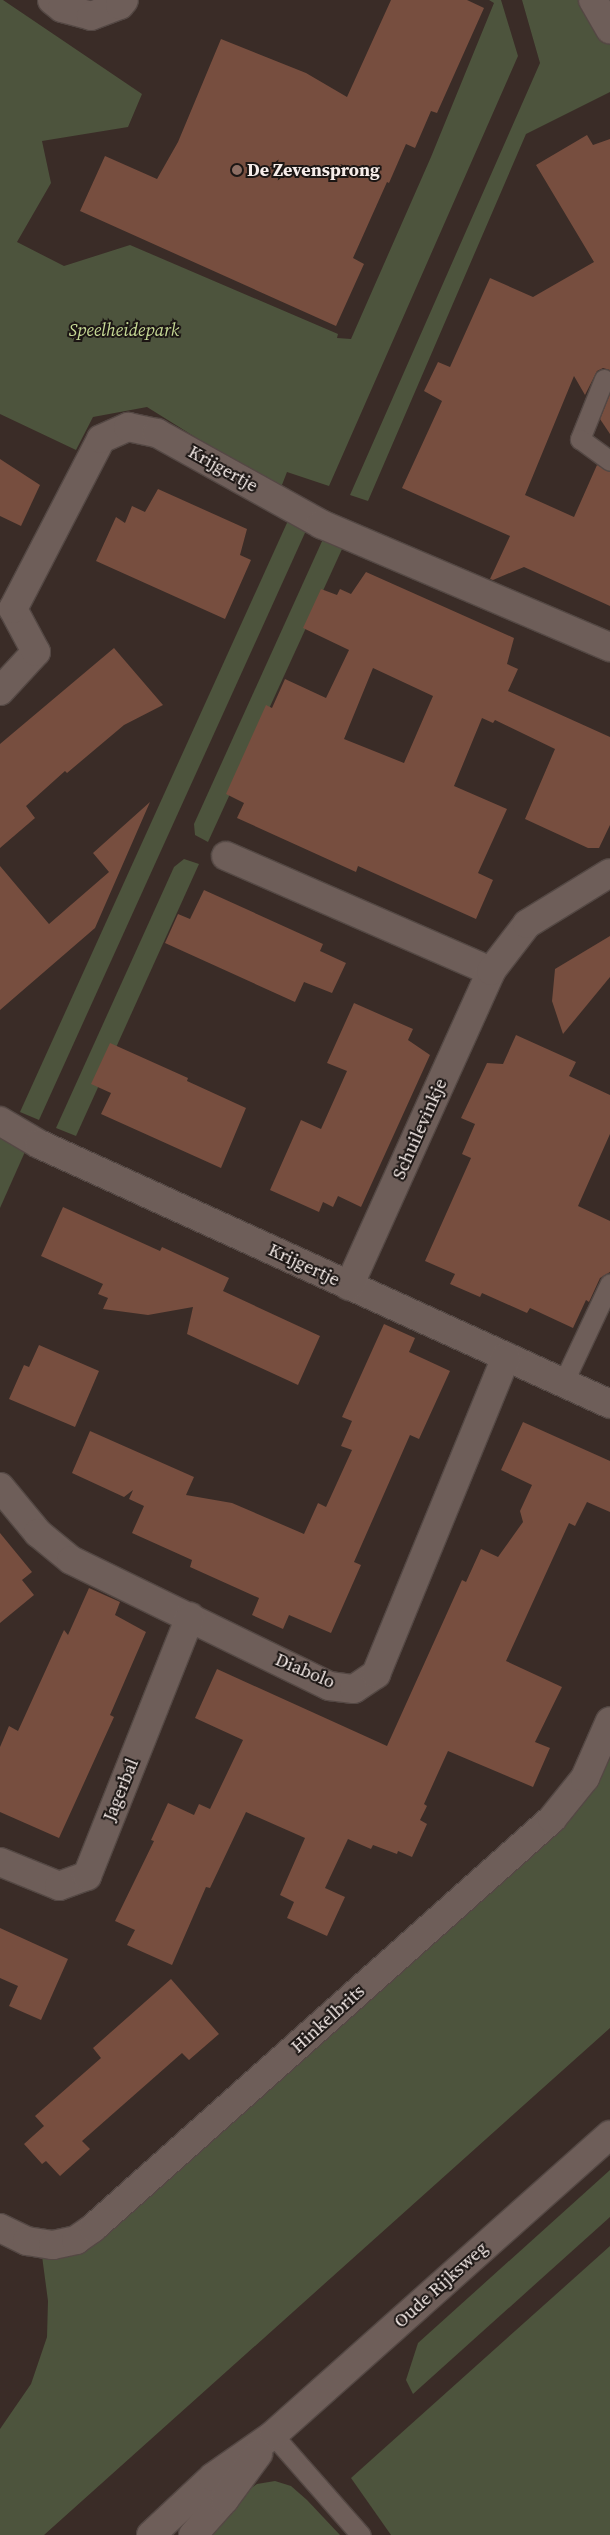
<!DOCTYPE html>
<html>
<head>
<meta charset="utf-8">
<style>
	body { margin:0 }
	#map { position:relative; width:610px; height:2535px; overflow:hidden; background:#3a2c27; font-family:"Source Serif 4",serif }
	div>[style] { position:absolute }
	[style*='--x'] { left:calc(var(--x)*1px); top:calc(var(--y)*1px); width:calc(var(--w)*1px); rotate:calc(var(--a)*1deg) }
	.green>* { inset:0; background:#4d543d }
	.building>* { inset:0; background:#774e3f }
	.roads { filter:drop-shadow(1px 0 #544844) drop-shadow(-1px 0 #544844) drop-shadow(0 1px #544844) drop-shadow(0 -1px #544844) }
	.lane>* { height:19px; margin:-9.5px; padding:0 9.5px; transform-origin:9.5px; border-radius:9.5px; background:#6e5e59 }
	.street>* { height:28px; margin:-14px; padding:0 14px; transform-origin:14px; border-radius:14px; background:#6e5e59 }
	.secondary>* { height:28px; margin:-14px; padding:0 14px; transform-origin:14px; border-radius:14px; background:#6e5e59 }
	.dots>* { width:14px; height:14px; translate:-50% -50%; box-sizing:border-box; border:2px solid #1c1614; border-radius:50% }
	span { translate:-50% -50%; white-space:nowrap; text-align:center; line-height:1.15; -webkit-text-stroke:4px #1c1614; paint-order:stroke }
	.poi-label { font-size:18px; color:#f7edea; font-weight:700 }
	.left { translate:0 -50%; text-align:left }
	.park-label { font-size:18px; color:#c6d995; font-style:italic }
	.street-label { font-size:18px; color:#f7edea }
</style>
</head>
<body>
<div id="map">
	<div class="green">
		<div style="clip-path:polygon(0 0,3px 0,142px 94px,128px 127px,42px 141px,51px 183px,17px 242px,64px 266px,130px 245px,338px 334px,337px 338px,351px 339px,431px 157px,494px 3px,489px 0,501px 0,518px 56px,329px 486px,287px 472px,280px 490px,147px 407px,93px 417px,76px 450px,0 414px)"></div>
		<div style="clip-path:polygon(522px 0,586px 0,610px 40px,610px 92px,526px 134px,368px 501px,350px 495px,540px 63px)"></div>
		<div style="clip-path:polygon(291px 514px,309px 524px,39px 1120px,20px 1112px)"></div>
		<div style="clip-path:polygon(328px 528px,348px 536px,208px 842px,195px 835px,194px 824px)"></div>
		<div style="clip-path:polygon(184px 859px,199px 864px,76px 1136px,56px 1128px,174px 867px)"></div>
		<div style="clip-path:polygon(0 1132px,28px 1145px,0 1208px)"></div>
		<div style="clip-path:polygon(610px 1733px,610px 2028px,44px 2535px,0 2535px,0 2429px,31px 2384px,47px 2337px,48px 2301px,42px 2256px,511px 1867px)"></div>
		<div style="clip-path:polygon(610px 2170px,610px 2217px,413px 2394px,406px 2380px,418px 2343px)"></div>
		<div style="clip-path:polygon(610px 2246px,610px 2535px,391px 2535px,351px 2478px)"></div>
		<div style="clip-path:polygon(275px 2481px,291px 2486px,307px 2500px,340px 2535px,206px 2535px,242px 2494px,257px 2484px)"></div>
	</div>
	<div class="building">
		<div style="clip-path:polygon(391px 0,467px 0,484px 8px,437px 113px,431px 111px,415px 148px,406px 144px,389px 183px,387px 182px,353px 258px,364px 264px,336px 326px,80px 211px,105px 156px,157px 179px,178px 142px,221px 39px,306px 73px,347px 97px)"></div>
		<div style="clip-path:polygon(587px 135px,593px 145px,610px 139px,610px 370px,603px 368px,597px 371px,585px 395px,574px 376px,525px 495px,574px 517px,597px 465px,610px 472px,610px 606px,524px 567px,493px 580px,490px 579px,510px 536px,402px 488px,442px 401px,424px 391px,438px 362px,450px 367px,490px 278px,533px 297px,594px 262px,536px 165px)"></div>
		<div style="clip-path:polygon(610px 394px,610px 434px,600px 419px)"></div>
		<div style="clip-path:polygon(0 459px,40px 485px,21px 526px,0 516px)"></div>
		<div style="clip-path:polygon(158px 489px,247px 529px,240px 555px,251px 560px,225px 619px,96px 561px,116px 517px,125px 523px,132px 506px,145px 512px)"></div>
		<div style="clip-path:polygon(evenodd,366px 572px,514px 638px,507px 664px,518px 669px,508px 691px,610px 737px,610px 825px,599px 848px,588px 848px,525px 819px,555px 749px,495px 720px,493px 723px,482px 718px,454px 786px,507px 809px,478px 873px,493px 880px,476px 919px,358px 866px,356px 872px,237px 818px,244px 803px,226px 794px,266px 705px,272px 708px,285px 679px,326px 698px,349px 650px,303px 628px,321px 589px,337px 595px,340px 589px,351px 594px,366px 572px,373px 668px,433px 696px,404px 763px,344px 739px,373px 668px)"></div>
		<div style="clip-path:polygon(114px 648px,163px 705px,124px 725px,67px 773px,65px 771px,26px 806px,35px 818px,0 848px,0 744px)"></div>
		<div style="clip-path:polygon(150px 802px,95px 928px,0 1010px,0 866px,49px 924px,109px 872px,93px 853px)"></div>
		<div style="clip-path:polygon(204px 890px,323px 944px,320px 951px,346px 963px,332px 993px,304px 982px,295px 1002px,165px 943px,178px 914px,190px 919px)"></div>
		<div style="clip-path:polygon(610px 936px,610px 977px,563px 1034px,552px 1001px,555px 969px)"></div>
		<div style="clip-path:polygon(354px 1003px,413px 1029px,408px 1040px,430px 1055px,361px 1207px,338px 1196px,333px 1207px,323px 1202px,319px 1212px,270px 1190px,301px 1120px,321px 1129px,347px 1071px,327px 1063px)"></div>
		<div style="clip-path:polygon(516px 1035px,576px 1062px,569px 1076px,610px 1095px,610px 1134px,578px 1206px,610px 1221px,610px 1272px,600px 1278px,589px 1302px,586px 1300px,573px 1328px,530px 1308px,527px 1313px,482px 1293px,480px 1297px,450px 1284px,455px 1274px,425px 1261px,471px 1158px,462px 1154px,475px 1124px,461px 1118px,487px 1063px,503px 1064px)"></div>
		<div style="clip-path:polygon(110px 1043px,188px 1078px,187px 1081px,246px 1108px,221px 1168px,101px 1114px,111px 1093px,91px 1084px)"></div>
		<div style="clip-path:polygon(63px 1207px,160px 1251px,162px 1247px,229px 1278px,223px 1291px,320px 1336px,298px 1385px,187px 1334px,193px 1307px,148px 1315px,103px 1309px,108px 1298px,98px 1294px,103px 1284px,41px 1256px)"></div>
		<div style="clip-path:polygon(384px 1324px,415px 1338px,409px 1352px,450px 1371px,419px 1439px,410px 1435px,354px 1562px,361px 1565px,331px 1633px,289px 1615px,283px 1629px,252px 1615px,259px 1598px,190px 1567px,192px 1560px,132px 1533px,144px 1506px,129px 1499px,133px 1490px,124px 1497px,72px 1473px,90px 1431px,194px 1477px,186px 1495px,232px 1503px,304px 1534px,318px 1503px,326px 1507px,352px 1450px,341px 1446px,352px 1421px,342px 1417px)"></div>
		<div style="clip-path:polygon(39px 1345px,99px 1371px,75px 1427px,9px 1399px,24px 1365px,29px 1367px)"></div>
		<div style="clip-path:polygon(523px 1422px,610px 1461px,610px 1512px,587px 1502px,575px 1526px,569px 1523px,506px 1661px,562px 1687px,535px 1742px,550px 1748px,533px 1787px,448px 1751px,424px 1804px,427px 1806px,420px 1820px,427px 1824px,412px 1857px,398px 1851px,397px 1854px,373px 1845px,371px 1849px,348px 1839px,325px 1888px,345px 1897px,327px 1936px,287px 1918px,294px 1902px,280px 1895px,305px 1838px,246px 1812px,210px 1888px,206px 1887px,172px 1965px,127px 1945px,135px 1930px,115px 1921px,154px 1841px,151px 1840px,168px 1803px,194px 1815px,199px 1804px,210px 1809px,243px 1740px,195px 1718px,217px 1669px,387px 1746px,462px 1580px,466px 1582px,481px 1549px,498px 1557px,523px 1522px,520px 1511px,532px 1485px,501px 1470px)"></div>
		<div style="clip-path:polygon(0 1533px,32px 1572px,22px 1580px,34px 1595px,0 1623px)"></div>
		<div style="clip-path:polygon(89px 1588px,120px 1602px,115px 1615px,146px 1632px,110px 1715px,114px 1717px,59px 1838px,0 1812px,0 1747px,9px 1726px,18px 1731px,64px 1630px,68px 1635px)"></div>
		<div style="clip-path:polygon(0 1928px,68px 1959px,41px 2020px,9px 2006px,18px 1986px,0 1978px)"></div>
		<div style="clip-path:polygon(171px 1979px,219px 2034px,189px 2060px,182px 2053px,82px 2141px,90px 2149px,60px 2176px,46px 2161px,42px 2164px,24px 2144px,44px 2126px,35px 2116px,101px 2058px,93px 2048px)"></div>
	</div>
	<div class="roads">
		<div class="lane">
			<div style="--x:604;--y:379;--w:65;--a:111.8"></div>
			<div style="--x:580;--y:439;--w:37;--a:36"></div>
			<div style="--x:563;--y:1383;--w:110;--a:-64.8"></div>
			<div style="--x:273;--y:2435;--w:133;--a:48.7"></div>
		</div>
		<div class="street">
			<div style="--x:52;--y:0;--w:13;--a:39"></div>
			<div style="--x:62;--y:8;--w:30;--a:15"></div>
			<div style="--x:91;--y:16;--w:31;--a:-21"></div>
			<div style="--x:120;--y:5;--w:6;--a:-51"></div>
			<div style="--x:593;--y:0;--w:34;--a:60"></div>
			<div style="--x:0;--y:691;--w:53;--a:-47.3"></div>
			<div style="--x:36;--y:652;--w:49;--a:-118.1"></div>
			<div style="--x:13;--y:609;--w:191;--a:-62.6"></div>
			<div style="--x:101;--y:439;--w:30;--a:-24"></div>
			<div style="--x:128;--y:427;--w:30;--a:12"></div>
			<div style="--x:157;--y:433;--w:188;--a:29"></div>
			<div style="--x:321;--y:524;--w:314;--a:23.1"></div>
			<div style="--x:226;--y:856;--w:289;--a:23.5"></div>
			<div style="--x:0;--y:1121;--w:45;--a:30.5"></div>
			<div style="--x:39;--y:1144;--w:627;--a:24.48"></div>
			<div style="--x:349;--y:1286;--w:346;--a:-65.7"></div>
			<div style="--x:491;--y:971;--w:59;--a:-52.5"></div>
			<div style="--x:527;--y:924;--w:97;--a:-31.6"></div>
			<div style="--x:0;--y:1487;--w:60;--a:50.4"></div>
			<div style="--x:38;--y:1533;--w:43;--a:39.3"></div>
			<div style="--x:71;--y:1560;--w:287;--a:26"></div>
			<div style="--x:329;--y:1686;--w:25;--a:7"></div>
			<div style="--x:354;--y:1689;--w:27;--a:-34"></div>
			<div style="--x:376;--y:1674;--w:343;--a:-67.7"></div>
			<div style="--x:0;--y:1862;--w:64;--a:22.1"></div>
			<div style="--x:59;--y:1886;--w:30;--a:-20"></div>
			<div style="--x:87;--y:1876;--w:279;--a:-68.3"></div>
			<div style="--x:0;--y:2228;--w:30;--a:26"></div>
			<div style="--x:27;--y:2241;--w:26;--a:9"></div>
			<div style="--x:53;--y:2245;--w:24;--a:-12"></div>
			<div style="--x:76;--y:2240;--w:21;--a:-35"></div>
			<div style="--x:93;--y:2228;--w:615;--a:-41.7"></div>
			<div style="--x:552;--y:1819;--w:53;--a:-51.2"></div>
			<div style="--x:585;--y:1778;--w:62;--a:-66.3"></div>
		</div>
		<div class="secondary">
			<div style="--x:151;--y:2535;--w:85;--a:-43.1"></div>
			<div style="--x:213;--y:2477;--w:73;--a:-35"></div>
			<div style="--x:273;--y:2435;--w:451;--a:-41.7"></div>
			<div style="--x:193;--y:2535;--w:48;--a:-48.4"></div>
			<div style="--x:225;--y:2499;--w:56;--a:-53.7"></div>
		</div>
	</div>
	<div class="dots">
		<div style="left:237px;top:170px;background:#8d6e63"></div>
	</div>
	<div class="poi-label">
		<span class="left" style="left:247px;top:170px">De Zevensprong</span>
	</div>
	<div class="park-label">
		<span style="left:124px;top:330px">Speelheidepark</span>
	</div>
	<div class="street-label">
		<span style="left:223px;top:469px;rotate:29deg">Krijgertje</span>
		<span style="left:420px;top:1129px;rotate:-66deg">Schuilevinkje</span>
		<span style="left:304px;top:1265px;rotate:25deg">Krijgertje</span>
		<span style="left:305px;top:1671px;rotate:23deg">Diabolo</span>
		<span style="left:121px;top:1790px;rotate:-68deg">Jagerbal</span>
		<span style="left:328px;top:2019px;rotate:-42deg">Hinkelbrits</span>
		<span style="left:441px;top:2285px;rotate:-42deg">Oude Rijksweg</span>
	</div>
</div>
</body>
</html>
